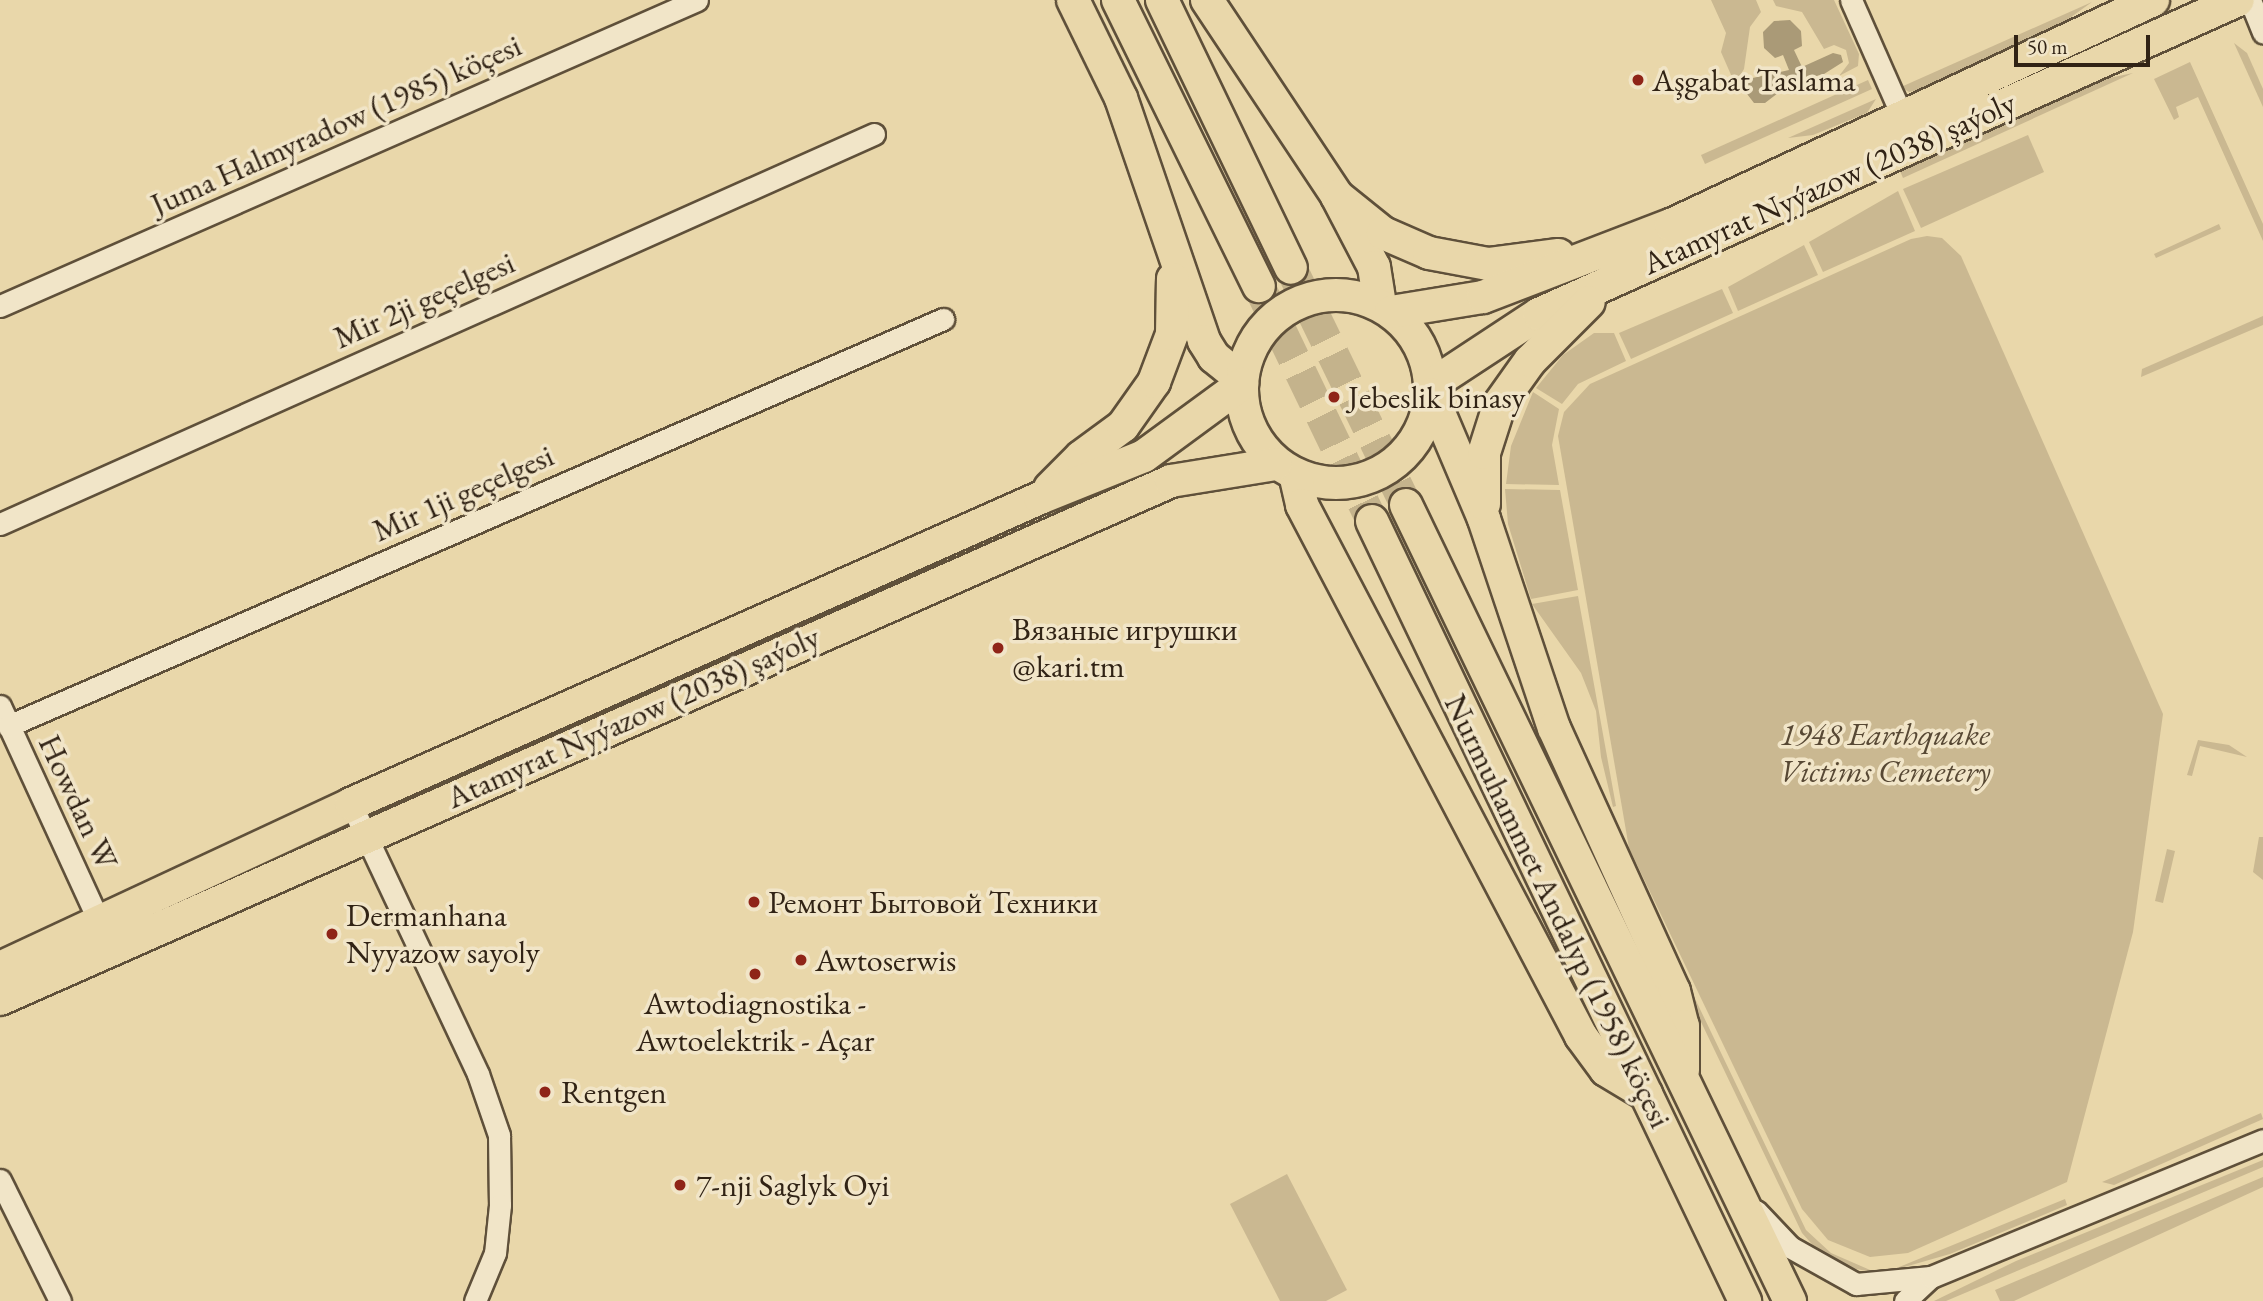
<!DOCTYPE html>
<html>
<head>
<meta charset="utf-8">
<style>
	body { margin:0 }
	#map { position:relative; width:2263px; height:1301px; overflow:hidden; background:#e9d7aa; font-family:"EB Garamond",serif }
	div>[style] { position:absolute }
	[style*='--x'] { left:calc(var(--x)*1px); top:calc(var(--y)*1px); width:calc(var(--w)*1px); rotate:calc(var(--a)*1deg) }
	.green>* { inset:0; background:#cab891 }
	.water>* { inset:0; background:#aa9a77 }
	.primary-tunnel>* { height:32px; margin-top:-16px; transform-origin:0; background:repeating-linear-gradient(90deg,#c4b38c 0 32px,transparent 0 48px) }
	.roads { filter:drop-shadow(2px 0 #5f503a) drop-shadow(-2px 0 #5f503a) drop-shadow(0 2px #5f503a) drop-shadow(0 -2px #5f503a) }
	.street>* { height:21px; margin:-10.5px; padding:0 10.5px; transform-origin:10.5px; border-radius:10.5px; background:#f1e5c8 }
	.primary>* { height:32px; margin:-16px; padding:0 16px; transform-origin:16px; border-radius:16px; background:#e9d7aa }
	.primary>.ring { margin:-16px; padding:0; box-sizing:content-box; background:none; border:32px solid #e9d7aa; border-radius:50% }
	.dots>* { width:19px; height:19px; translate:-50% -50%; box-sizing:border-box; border:4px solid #f1e5c8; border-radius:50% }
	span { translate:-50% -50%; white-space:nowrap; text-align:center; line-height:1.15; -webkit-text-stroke:7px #f1e5c8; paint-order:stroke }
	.poi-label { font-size:32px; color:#312315 }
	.left { translate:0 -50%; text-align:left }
	.street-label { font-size:32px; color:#312315 }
	.park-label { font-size:32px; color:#574834; font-style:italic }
	.scale { position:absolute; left:2014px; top:35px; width:136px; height:32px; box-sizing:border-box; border:4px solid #312315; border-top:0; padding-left:9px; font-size:21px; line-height:24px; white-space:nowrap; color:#312315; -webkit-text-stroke:5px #f1e5c8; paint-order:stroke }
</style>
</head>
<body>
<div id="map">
	<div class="green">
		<div style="clip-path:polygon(1711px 0,1756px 0,1761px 12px,1750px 27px,1744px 69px,1735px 84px,1721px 52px,1726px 33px)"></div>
		<div style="clip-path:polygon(1773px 0,1834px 0,1859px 54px,1858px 66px,1839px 76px,1849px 63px,1846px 50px,1834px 45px,1824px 49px,1802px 12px,1776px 6px)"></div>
		<div style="clip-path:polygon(2092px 2px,2053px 30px,1918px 90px,1909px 92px,1901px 87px)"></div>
		<div style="clip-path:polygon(2234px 43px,2247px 53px,2263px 89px,2263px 107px)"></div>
		<div style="clip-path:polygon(2190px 62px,2263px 224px,2263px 241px,2198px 97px,2176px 107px,2179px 117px,2174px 120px,2154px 79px)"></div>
		<div style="clip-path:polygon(2133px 73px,1903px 178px,1900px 171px,2104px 79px)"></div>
		<div style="clip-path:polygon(1868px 80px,1872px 89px,1705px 164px,1701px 155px)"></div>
		<div style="clip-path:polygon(1876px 99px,1867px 113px,1813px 135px,1788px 138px)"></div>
		<div style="clip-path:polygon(2028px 135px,2044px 172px,1921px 228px,1903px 189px)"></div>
		<div style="clip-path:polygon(1898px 191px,1915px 231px,1823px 272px,1809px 242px)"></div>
		<div style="clip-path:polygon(2219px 224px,2221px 229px,2156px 258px,2154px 254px)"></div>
		<div style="clip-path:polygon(1927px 236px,1942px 238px,1961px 256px,2163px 714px,2133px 932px,2067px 1182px,1908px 1253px,1870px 1257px,1828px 1240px,1802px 1209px,1629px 848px,1558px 436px,1564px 412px,1590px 384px,1911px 239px)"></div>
		<div style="clip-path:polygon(1804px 245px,1818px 275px,1738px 311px,1728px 287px)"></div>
		<div style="clip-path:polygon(1722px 289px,1733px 313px,1631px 359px,1619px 333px)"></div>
		<div style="clip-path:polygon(2263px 316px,2263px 325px,2141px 377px,2142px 369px)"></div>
		<div style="clip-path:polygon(1594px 333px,1614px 333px,1626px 361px,1578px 384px,1562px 404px,1536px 388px,1563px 355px)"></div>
		<div style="clip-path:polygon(1533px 392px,1559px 409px,1552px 445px,1559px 485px,1506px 484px,1511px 446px)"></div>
		<div style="clip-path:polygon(1505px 489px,1560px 490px,1578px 590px,1531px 599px,1508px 524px)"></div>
		<div style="clip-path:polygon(1578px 596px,1616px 806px,1613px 807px,1601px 757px,1596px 711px,1581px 673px,1532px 604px)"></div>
		<div style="clip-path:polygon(2198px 740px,2229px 745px,2247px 757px,2200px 746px,2192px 776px,2187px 775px)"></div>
		<div style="clip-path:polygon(2259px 837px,2263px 837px,2263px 880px,2253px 872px)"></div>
		<div style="clip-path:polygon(2167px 849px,2175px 851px,2163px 903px,2155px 901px)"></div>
		<div style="clip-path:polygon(1640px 884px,1806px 1230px,1831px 1253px,1877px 1273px,1846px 1267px,1818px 1251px,1802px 1233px,1636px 886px)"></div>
		<div style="clip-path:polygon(2261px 1113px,2263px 1119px,2114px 1185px,2102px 1182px)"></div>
		<div style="clip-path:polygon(2263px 1160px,2263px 1167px,1946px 1301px,1934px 1301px,2016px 1261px)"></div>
		<div style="clip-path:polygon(1287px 1174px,1347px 1290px,1326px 1301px,1280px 1301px,1230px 1204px)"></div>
		<div style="clip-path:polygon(2263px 1177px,2263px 1187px,2014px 1301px,2000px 1301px,1995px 1290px)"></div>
		<div style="clip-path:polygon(2065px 1199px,2067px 1205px,1950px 1254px,1887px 1272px)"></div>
	</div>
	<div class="water">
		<div style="clip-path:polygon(1790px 20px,1801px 31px,1802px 46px,1794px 50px,1802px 67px,1833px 53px,1841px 55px,1843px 62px,1824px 74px,1791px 83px,1765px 103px,1754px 103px,1744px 90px,1748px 79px,1789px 70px,1783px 55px,1775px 58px,1764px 48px,1763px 32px,1774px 21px)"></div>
	</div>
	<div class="primary-tunnel">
		<div style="--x:1291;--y:268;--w:263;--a:64.1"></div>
		<div style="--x:1259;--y:286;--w:261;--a:64.3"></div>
	</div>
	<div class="roads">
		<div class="street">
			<div style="--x:1851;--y:0;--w:141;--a:66.2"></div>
			<div style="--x:2250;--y:0;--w:35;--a:68"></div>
			<div style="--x:0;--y:306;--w:761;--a:-23.7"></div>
			<div style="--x:0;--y:524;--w:957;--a:-24.05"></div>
			<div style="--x:0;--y:706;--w:249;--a:65.3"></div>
			<div style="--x:8;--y:726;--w:1020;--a:-23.52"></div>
			<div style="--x:351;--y:804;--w:298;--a:64.8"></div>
			<div style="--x:478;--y:1074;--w:65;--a:71"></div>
			<div style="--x:499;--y:1135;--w:70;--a:89.2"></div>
			<div style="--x:500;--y:1205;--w:48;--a:95.9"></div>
			<div style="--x:495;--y:1253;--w:52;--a:112.6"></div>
			<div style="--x:0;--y:1180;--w:135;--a:63.6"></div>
			<div style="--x:1756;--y:1211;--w:50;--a:46.6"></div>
			<div style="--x:1790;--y:1247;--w:76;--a:29.3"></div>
			<div style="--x:1856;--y:1284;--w:75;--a:-5.3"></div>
			<div style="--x:1905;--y:1301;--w:35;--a:-43"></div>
			<div style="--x:1931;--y:1277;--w:359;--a:-22.4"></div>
		</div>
		<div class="primary">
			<div style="--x:1073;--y:0;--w:109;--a:63.9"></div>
			<div style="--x:1121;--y:98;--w:257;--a:71.1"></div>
			<div style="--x:1204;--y:341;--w:19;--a:58"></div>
			<div style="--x:1214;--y:357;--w:36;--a:39"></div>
			<div style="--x:1118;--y:0;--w:319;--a:63.8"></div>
			<div style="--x:1162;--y:0;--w:297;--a:64.3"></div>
			<div style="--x:1207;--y:0;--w:235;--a:56.4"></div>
			<div style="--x:1337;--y:196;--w:80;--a:62.5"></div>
			<div style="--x:1374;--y:267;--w:38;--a:81"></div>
			<div style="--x:1337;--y:196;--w:59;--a:38.8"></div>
			<div style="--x:1383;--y:233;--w:50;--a:23.5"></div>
			<div style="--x:1429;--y:253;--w:60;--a:10.6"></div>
			<div style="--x:1488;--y:264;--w:71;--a:-7.3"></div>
			<div class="ring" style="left:1242px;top:295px;width:156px;height:156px"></div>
			<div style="--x:1391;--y:312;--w:93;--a:-9.3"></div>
			<div style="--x:1483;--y:297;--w:201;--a:-21"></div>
			<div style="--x:1671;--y:225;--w:532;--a:-25.02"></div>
			<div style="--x:1431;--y:385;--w:129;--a:-33.3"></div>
			<div style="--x:1539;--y:314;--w:766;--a:-24.19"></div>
			<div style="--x:1431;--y:394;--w:136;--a:67"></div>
			<div style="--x:1484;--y:519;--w:220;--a:71.5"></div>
			<div style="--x:1554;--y:728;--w:289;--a:65.5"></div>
			<div style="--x:1674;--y:991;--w:36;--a:76"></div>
			<div style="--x:1683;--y:1026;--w:44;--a:90"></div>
			<div style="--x:1295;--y:474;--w:32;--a:77"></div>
			<div style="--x:1302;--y:505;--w:600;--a:62.28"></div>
			<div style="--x:1581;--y:1036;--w:42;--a:53.7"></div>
			<div style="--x:1606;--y:1070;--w:47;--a:31"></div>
			<div style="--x:1050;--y:488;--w:44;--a:-45"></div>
			<div style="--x:1081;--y:457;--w:52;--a:-36.4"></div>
			<div style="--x:1123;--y:426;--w:54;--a:-54.8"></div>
			<div style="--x:1154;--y:382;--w:51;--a:-69.4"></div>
			<div style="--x:1172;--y:334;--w:55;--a:-89"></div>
			<div style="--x:1484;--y:504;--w:51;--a:-90"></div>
			<div style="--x:1484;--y:453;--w:52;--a:-72.3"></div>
			<div style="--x:1500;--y:403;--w:52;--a:-54.5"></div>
			<div style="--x:1530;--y:361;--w:83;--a:-45"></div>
			<div style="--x:1406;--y:505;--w:884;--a:64.25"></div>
			<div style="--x:1372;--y:521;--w:865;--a:64.44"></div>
			<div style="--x:0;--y:968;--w:387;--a:-25"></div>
			<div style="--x:351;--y:804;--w:754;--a:-23.95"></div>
			<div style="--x:1040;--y:498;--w:112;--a:-22"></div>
			<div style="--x:1144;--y:456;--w:122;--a:-36.3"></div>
			<div style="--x:0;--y:999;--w:1280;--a:-23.86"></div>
			<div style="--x:1171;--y:481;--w:106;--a:-9.2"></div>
		</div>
	</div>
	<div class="dots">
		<div style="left:1638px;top:80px;background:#8f2418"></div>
		<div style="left:1334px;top:397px;background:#8f2418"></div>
		<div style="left:998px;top:648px;background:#8f2418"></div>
		<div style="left:754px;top:902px;background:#8f2418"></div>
		<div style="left:332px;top:934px;background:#8f2418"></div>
		<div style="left:801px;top:960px;background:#8f2418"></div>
		<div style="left:755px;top:974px;background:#8f2418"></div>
		<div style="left:545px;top:1092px;background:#8f2418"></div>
		<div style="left:680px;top:1185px;background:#8f2418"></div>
	</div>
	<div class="poi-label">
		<span class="left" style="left:1652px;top:80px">Aşgabat Taslama</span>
		<span class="left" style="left:1348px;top:397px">Jebeslik binasy</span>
		<span class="left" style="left:1012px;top:648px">Вязаные игрушки<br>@kari.tm</span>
		<span class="left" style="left:768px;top:902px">Ремонт Бытовой Техники</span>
		<span class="left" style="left:346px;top:934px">Dermanhana<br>Nyyazow sayoly</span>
		<span class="left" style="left:815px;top:960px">Awtoserwis</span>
		<span style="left:755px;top:1022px">Awtodiagnostika -<br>Awtoelektrik - Açar</span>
		<span class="left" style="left:561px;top:1092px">Rentgen</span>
		<span class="left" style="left:696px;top:1185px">7-nji Saglyk Oyi</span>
	</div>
	<div class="street-label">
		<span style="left:336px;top:125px;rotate:-24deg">Juma Halmyradow (1985) köçesi</span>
		<span style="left:1829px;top:183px;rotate:-24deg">Atamyrat Nyýazow (2038) şaýoly</span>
		<span style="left:424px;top:300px;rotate:-24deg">Mir 2ji geçelgesi</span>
		<span style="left:463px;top:493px;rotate:-24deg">Mir 1ji geçelgesi</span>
		<span style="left:633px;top:717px;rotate:-24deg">Atamyrat Nyýazow (2038) şaýoly</span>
		<span style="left:78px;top:802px;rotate:65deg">Howdan W</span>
		<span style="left:1558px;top:911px;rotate:64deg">Nurmuhammet Andalyp (1958) köçesi</span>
	</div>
	<div class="park-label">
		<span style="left:1885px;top:753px">1948 Earthquake<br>Victims Cemetery</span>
	</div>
	<div class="scale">50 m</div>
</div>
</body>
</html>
